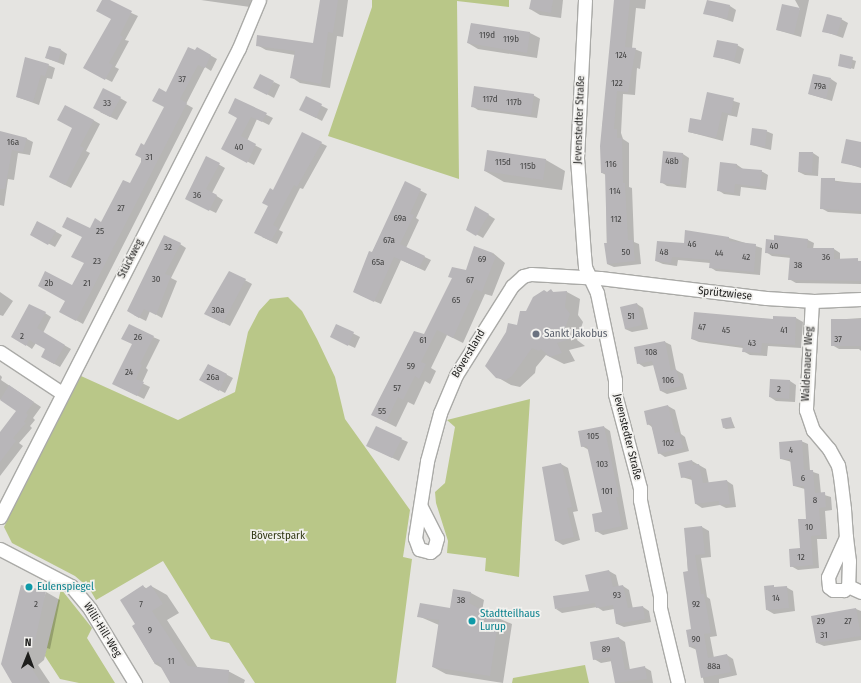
<!DOCTYPE html>
<html>
<head>
<meta charset="utf-8">
<style>
	body { margin:0 }
	#map { position:relative; width:861px; height:683px; overflow:hidden; background:#e5e4e1; font-family:"Fira Sans Condensed",sans-serif }
	div>[style] { position:absolute }
	[style*='--x'] { left:calc(var(--x)*1px); top:calc(var(--y)*1px); width:calc(var(--w)*1px); rotate:calc(var(--a)*1deg) }
	.green>* { inset:0; background:#b9c788 }
	.shadow>* { inset:0; background:#0003 }
	.building>* { inset:0; background:#b8b6b9 }
	.roads { filter:drop-shadow(1px 0 #aaaaa7) drop-shadow(-1px 0 #aaaaa7) drop-shadow(0 1px #aaaaa7) drop-shadow(0 -1px #aaaaa7) }
	.street>* { height:13px; margin:-6.5px; padding:0 6.5px; transform-origin:6.5px; border-radius:6.5px; background:#fff }
	.dots>* { width:11px; height:11px; translate:-50% -50%; box-sizing:border-box; border:2px solid #f2f1ee; border-radius:50% }
	span { translate:-50% -50%; white-space:nowrap; text-align:center; line-height:1.15; -webkit-text-stroke:3.5px #f2f1ee; paint-order:stroke }
	.number-label { font-size:9px; color:#444 }
	.number-label span { -webkit-text-stroke-width:0 }
	.street-label { font-size:11px; color:#1e1e1d }
	.worship-label { font-size:11px; color:#5b616d }
	.left { translate:0 -50%; text-align:left }
	.park-label { font-size:11px; color:#313814 }
	.culture-label { font-size:11px; color:#0d838f }
	.north { position:absolute; left:8px; top:635px; width:40px; height:40px; -webkit-text-stroke:3px #f2f1ee; paint-order:stroke; rotate:1deg; font-size:11px; font-weight:700; line-height:16px; text-align:center; color:#1e1e1d }
	.north::after { content:''; display:block; margin:auto; width:14px; height:18px; background:#1e1e1d; clip-path:polygon(50% 0,100% 100%,50% 72%,0 100%) }
</style>
</head>
<body>
<div id="map">
	<div class="green">
		<div style="clip-path:polygon(372px 0,509px 0,509px 7px,457px 1px,459px 179px,328px 136px,372px 7px)"></div>
		<div style="clip-path:polygon(288px 297px,302px 311px,317px 339px,335px 377px,345px 419px,410px 510px,403px 557px,412px 559px,396px 683px,255px 683px,229px 643px,211px 639px,163px 561px,96px 600px,89px 588px,75px 576px,12px 543px,4px 527px,81px 376px,178px 420px,235px 392px,248px 332px,259px 311px,270px 299px)"></div>
		<div style="clip-path:polygon(530px 399px,522px 523px,519px 577px,485px 571px,486px 558px,447px 553px,448px 541px,436px 503px,435px 492px,445px 483px,455px 427px,447px 420px)"></div>
		<div style="clip-path:polygon(61px 589px,92px 628px,87px 638px,115px 683px,79px 683px,60px 679px,45px 656px)"></div>
		<div style="clip-path:polygon(585px 665px,589px 683px,512px 683px,513px 678px)"></div>
	</div>
	<div class="shadow">
		<div style="clip-path:polygon(103px 0,138px 16px,125px 40px,129px 41px,115px 67px,119px 69px,112px 82px,90px 71px,112px 19px)"></div>
		<div style="clip-path:polygon(201px 0,251px 0,250px 7px)"></div>
		<div style="clip-path:polygon(321px 0,348px 0,343px 37px,337px 36px,330px 88px,300px 83px,291px 77px,295px 55px,266px 50px,257px 45px,314px 44px)"></div>
		<div style="clip-path:polygon(532px 0,563px 0,561px 18px,540px 15px,530px 9px)"></div>
		<div style="clip-path:polygon(616px 0,646px 0,645px 9px,636px 8px,632px 48px,642px 52px,640px 69px,637px 68px,635px 95px,623px 94px,621px 133px,623px 139px,629px 143px,629px 187px,632px 188px,634px 242px,639px 244px,641px 264px,614px 267px,607px 264px,606px 175px,602px 173px,602px 129px)"></div>
		<div style="clip-path:polygon(795px 0,809px 0,801px 37px,777px 30px,800px 9px)"></div>
		<div style="clip-path:polygon(730px 6px,736px 10px,733px 22px,705px 13px)"></div>
		<div style="clip-path:polygon(841px 19px,848px 23px,843px 38px,823px 31px)"></div>
		<div style="clip-path:polygon(471px 24px,530px 33px,540px 38px,537px 58px,478px 49px,468px 43px)"></div>
		<div style="clip-path:polygon(737px 45px,744px 49px,740px 64px,714px 56px)"></div>
		<div style="clip-path:polygon(197px 48px,217px 59px,211px 71px,205px 67px,186px 104px,193px 108px,83px 324px,61px 312px,85px 263px,83px 237px,63px 227px,91px 229px,102px 223px,130px 185px,142px 162px,145px 146px,165px 107px,166px 93px)"></div>
		<div style="clip-path:polygon(61px 50px,67px 54px,64px 65px,46px 58px)"></div>
		<div style="clip-path:polygon(841px 56px,856px 61px,854px 69px,839px 65px)"></div>
		<div style="clip-path:polygon(48px 65px,55px 68px,52px 79px,47px 78px,39px 105px,17px 97px)"></div>
		<div style="clip-path:polygon(831px 79px,837px 83px,832px 101px,809px 94px)"></div>
		<div style="clip-path:polygon(274px 82px,280px 85px,274px 98px,261px 91px)"></div>
		<div style="clip-path:polygon(708px 93px,740px 103px,737px 117px,728px 115px,723px 141px,689px 132px,702px 121px)"></div>
		<div style="clip-path:polygon(533px 95px,540px 99px,537px 118px,478px 110px,472px 106px)"></div>
		<div style="clip-path:polygon(120px 98px,127px 102px,117px 120px,100px 112px)"></div>
		<div style="clip-path:polygon(306px 98px,328px 109px,322px 121px,307px 113px)"></div>
		<div style="clip-path:polygon(236px 100px,273px 118px,269px 125px,257px 119px,247px 141px,262px 149px,254px 165px,229px 152px,239px 118px)"></div>
		<div style="clip-path:polygon(93px 120px,100px 124px,86px 151px,90px 153px,71px 188px,57px 181px)"></div>
		<div style="clip-path:polygon(766px 131px,773px 134px,771px 150px,752px 145px)"></div>
		<div style="clip-path:polygon(0 137px,27px 139px,33px 142px,30px 155px,18px 153px,14px 180px,8px 179px,4px 206px,0 205px)"></div>
		<div style="clip-path:polygon(321px 143px,327px 146px,303px 189px,300px 188px,279px 230px,283px 232px,277px 244px,262px 237px,274px 191px)"></div>
		<div style="clip-path:polygon(861px 143px,861px 168px,842px 162px)"></div>
		<div style="clip-path:polygon(488px 151px,546px 160px,565px 171px,562px 190px,504px 182px,485px 171px)"></div>
		<div style="clip-path:polygon(664px 152px,683px 154px,689px 158px,686px 188px,667px 186px,661px 182px)"></div>
		<div style="clip-path:polygon(813px 153px,819px 157px,818px 176px,805px 175px,799px 172px)"></div>
		<div style="clip-path:polygon(206px 157px,225px 168px,212px 193px,223px 200px,216px 213px,193px 202px)"></div>
		<div style="clip-path:polygon(736px 164px,743px 169px,761px 171px,768px 175px,766px 190px,741px 187px,740px 196px,724px 194px,718px 190px)"></div>
		<div style="clip-path:polygon(822px 179px,861px 184px,861px 214px,828px 212px,821px 208px)"></div>
		<div style="clip-path:polygon(406px 183px,427px 194px,416px 218px,419px 220px,406px 248px,431px 260px,425px 271px,401px 260px,381px 304px,360px 295px,372px 253px)"></div>
		<div style="clip-path:polygon(476px 207px,495px 219px,483px 238px,467px 229px)"></div>
		<div style="clip-path:polygon(37px 222px,62px 235px,55px 247px,31px 234px)"></div>
		<div style="clip-path:polygon(729px 238px,762px 248px,760px 275px,716px 271px,710px 267px,710px 263px,678px 260px,677px 266px,663px 264px,656px 261px,685px 245px)"></div>
		<div style="clip-path:polygon(808px 240px,814px 243px,813px 249px,834px 249px,840px 253px,840px 260px,861px 261px,861px 284px,796px 283px,789px 279px,791px 258px,772px 256px,766px 252px,775px 241px)"></div>
		<div style="clip-path:polygon(180px 244px,186px 248px,171px 278px,177px 281px,162px 318px,150px 311px,146px 321px,134px 315px)"></div>
		<div style="clip-path:polygon(493px 253px,505px 263px,492px 296px,485px 294px,463px 343px,447px 335px,431px 368px,436px 371px,430px 384px,425px 381px,414px 405px,408px 402px,396px 427px,382px 420px,425px 335px,466px 271px)"></div>
		<div style="clip-path:polygon(230px 272px,252px 284px,230px 326px,212px 317px)"></div>
		<div style="clip-path:polygon(551px 291px,556px 293px,567px 292px,580px 299px,578px 315px,583px 322px,577px 340px,585px 346px,569px 350px,575px 361px,564px 364px,546px 355px,536px 367px,535px 373px,520px 387px,511px 385px,497px 377px,517px 326px,527px 312px)"></div>
		<div style="clip-path:polygon(0 292px,13px 301px,3px 316px,0 315px)"></div>
		<div style="clip-path:polygon(637px 304px,643px 308px,648px 329px,632px 332px,625px 329px)"></div>
		<div style="clip-path:polygon(45px 313px,51px 317px,43px 333px,71px 349px,60px 367px,49px 361px,47px 349px,36px 343px,32px 349px,13px 336px)"></div>
		<div style="clip-path:polygon(774px 317px,796px 318px,803px 322px,801px 348px,768px 346px,767px 356px,750px 355px,743px 351px,743px 348px,699px 342px,692px 339px,774px 321px)"></div>
		<div style="clip-path:polygon(861px 318px,861px 351px,859px 349px,839px 349px,832px 345px,832px 320px)"></div>
		<div style="clip-path:polygon(337px 325px,360px 337px,355px 348px,338px 340px)"></div>
		<div style="clip-path:polygon(153px 337px,160px 340px,146px 368px,148px 370px,142px 383px,150px 387px,144px 399px,120px 387px)"></div>
		<div style="clip-path:polygon(665px 342px,671px 345px,676px 370px,683px 374px,687px 389px,667px 394px,661px 391px,654px 365px,644px 367px,638px 363px)"></div>
		<div style="clip-path:polygon(208px 365px,233px 378px,225px 393px,200px 380px)"></div>
		<div style="clip-path:polygon(0 375px,2px 377px,1px 380px,41px 407px,33px 418px,35px 420px,30px 426px,32px 428px,19px 443px,23px 446px,0 476px,0 434px,18px 411px,0 399px)"></div>
		<div style="clip-path:polygon(771px 380px,790px 381px,796px 385px,795px 402px,776px 401px,770px 397px)"></div>
		<div style="clip-path:polygon(668px 406px,675px 410px,681px 434px,685px 437px,689px 451px,665px 457px,659px 453px,652px 427px,648px 424px)"></div>
		<div style="clip-path:polygon(731px 418px,735px 428px,726px 429px,724px 428px)"></div>
		<div style="clip-path:polygon(604px 427px,610px 431px,628px 529px,603px 535px,596px 531px,603px 512px,589px 450px,582px 446px)"></div>
		<div style="clip-path:polygon(401px 439px,408px 442px,399px 461px,374px 449px)"></div>
		<div style="clip-path:polygon(801px 441px,808px 444px,810px 471px,819px 474px,821px 494px,831px 497px,832px 510px,825px 511px,827px 539px,817px 539px,819px 568px,798px 570px,791px 566px,801px 549px,807px 520px,805px 489px,794px 486px,792px 462px,781px 459px)"></div>
		<div style="clip-path:polygon(692px 461px,706px 469px,709px 484px,727px 481px,733px 485px,736px 507px,726px 508px,720px 505px,702px 508px,696px 504px,692px 480px,682px 477px)"></div>
		<div style="clip-path:polygon(561px 464px,568px 468px,578px 511px,573px 512px,580px 540px,563px 545px,556px 541px,543px 468px)"></div>
		<div style="clip-path:polygon(702px 527px,709px 531px,711px 557px,701px 558px,707px 597px,710px 599px,717px 636px,710px 637px,714px 658px,727px 655px,733px 659px,737px 675px,719px 679px,719px 683px,704px 683px,697px 650px,690px 647px,692px 630px,685px 529px)"></div>
		<div style="clip-path:polygon(609px 571px,616px 575px,619px 587px,623px 586px,629px 590px,633px 609px,643px 607px,649px 611px,651px 622px,624px 627px,617px 624px,614px 609px,603px 611px,597px 607px,562px 613px,556px 609px,590px 592px)"></div>
		<div style="clip-path:polygon(143px 586px,147px 589px,151px 586px,167px 595px,179px 613px,167px 620px,198px 668px,228px 671px,245px 680px,244px 683px,171px 683px,162px 668px,155px 664px,133px 626px,137px 624px)"></div>
		<div style="clip-path:polygon(786px 587px,793px 591px,795px 611px,774px 614px,767px 610px)"></div>
		<div style="clip-path:polygon(453px 590px,471px 593px,484px 600px,482px 611px,512px 624px,503px 683px,446px 674px,433px 667px,439px 625px,418px 616px,451px 609px)"></div>
		<div style="clip-path:polygon(46px 592px,60px 600px,50px 649px,47px 648px,44px 660px,38px 665px,50px 683px,13px 683px)"></div>
		<div style="clip-path:polygon(856px 609px,861px 611px,861px 640px,824px 646px,817px 643px)"></div>
		<div style="clip-path:polygon(619px 638px,625px 642px,630px 670px,644px 667px,651px 671px,653px 683px,616px 683px,612px 661px,601px 663px,594px 659px)"></div>
	</div>
	<div class="building">
		<div style="clip-path:polygon(102px 0,110px 0,132px 11px,120px 35px,123px 37px,109px 63px,113px 65px,105px 80px,83px 68px,111px 19px,96px 11px)"></div>
		<div style="clip-path:polygon(320px 0,338px 0,333px 33px,328px 32px,321px 84px,290px 78px,295px 51px,256px 46px,257px 35px,313px 43px)"></div>
		<div style="clip-path:polygon(531px 0,553px 0,551px 13px,529px 9px)"></div>
		<div style="clip-path:polygon(614px 0,630px 0,625px 47px,636px 48px,628px 92px,617px 91px,614px 129px,617px 129px,617px 138px,622px 138px,623px 183px,625px 183px,628px 240px,633px 240px,635px 261px,607px 264px,604px 243px,607px 243px,605px 173px,601px 173px,600px 146px)"></div>
		<div style="clip-path:polygon(707px 0,730px 5px,727px 19px,703px 14px)"></div>
		<div style="clip-path:polygon(782px 4px,800px 8px,794px 34px,776px 30px)"></div>
		<div style="clip-path:polygon(827px 14px,842px 18px,837px 35px,822px 32px)"></div>
		<div style="clip-path:polygon(471px 23px,530px 32px,527px 53px,467px 43px)"></div>
		<div style="clip-path:polygon(717px 40px,738px 44px,734px 61px,713px 57px)"></div>
		<div style="clip-path:polygon(49px 46px,61px 49px,58px 62px,45px 58px)"></div>
		<div style="clip-path:polygon(188px 47px,195px 50px,197px 47px,211px 55px,205px 68px,198px 65px,180px 99px,187px 103px,76px 321px,59px 312px,65px 301px,38px 286px,45px 271px,72px 285px,84px 263px,71px 257px,82px 237px,62px 227px,67px 217px,90px 228px,95px 218px,101px 222px,123px 180px,130px 183px,141px 162px,141px 158px,135px 155px,141px 143px,144px 145px,164px 107px,152px 101px,159px 88px,166px 92px)"></div>
		<div style="clip-path:polygon(840px 54px,853px 57px,851px 69px,838px 66px)"></div>
		<div style="clip-path:polygon(25px 57px,49px 64px,45px 76px,41px 75px,33px 102px,16px 97px)"></div>
		<div style="clip-path:polygon(260px 74px,274px 81px,267px 95px,253px 88px)"></div>
		<div style="clip-path:polygon(813px 74px,831px 78px,826px 99px,808px 94px)"></div>
		<div style="clip-path:polygon(474px 86px,534px 94px,531px 115px,471px 107px)"></div>
		<div style="clip-path:polygon(103px 88px,121px 97px,110px 117px,93px 108px)"></div>
		<div style="clip-path:polygon(707px 92px,734px 98px,731px 114px,722px 112px,716px 138px,688px 132px,690px 118px,701px 120px)"></div>
		<div style="clip-path:polygon(306px 96px,322px 104px,316px 118px,299px 110px)"></div>
		<div style="clip-path:polygon(235px 98px,267px 113px,262px 122px,251px 117px,241px 136px,256px 144px,247px 163px,221px 149px,237px 118px,228px 113px)"></div>
		<div style="clip-path:polygon(65px 105px,94px 120px,80px 146px,84px 148px,65px 185px,49px 177px,72px 128px,57px 120px)"></div>
		<div style="clip-path:polygon(752px 128px,767px 130px,765px 147px,750px 145px)"></div>
		<div style="clip-path:polygon(0 131px,27px 138px,23px 152px,12px 150px,5px 189px,0 189px)"></div>
		<div style="clip-path:polygon(302px 132px,322px 142px,297px 187px,294px 185px,273px 225px,278px 228px,271px 241px,254px 233px,268px 206px,262px 203px,270px 188px,273px 190px)"></div>
		<div style="clip-path:polygon(846px 139px,861px 142px,861px 167px,841px 163px)"></div>
		<div style="clip-path:polygon(487px 150px,546px 159px,543px 180px,484px 171px)"></div>
		<div style="clip-path:polygon(663px 151px,683px 153px,680px 185px,660px 183px)"></div>
		<div style="clip-path:polygon(799px 152px,813px 152px,812px 173px,798px 172px)"></div>
		<div style="clip-path:polygon(206px 156px,220px 163px,206px 189px,217px 195px,209px 211px,185px 199px)"></div>
		<div style="clip-path:polygon(720px 162px,737px 164px,736px 168px,762px 170px,760px 187px,735px 184px,734px 193px,717px 191px)"></div>
		<div style="clip-path:polygon(821px 178px,835px 178px,835px 182px,861px 183px,861px 211px,820px 209px)"></div>
		<div style="clip-path:polygon(405px 181px,421px 189px,410px 214px,414px 215px,400px 244px,425px 256px,419px 268px,394px 257px,374px 302px,353px 292px,369px 251px,372px 252px)"></div>
		<div style="clip-path:polygon(475px 206px,489px 214px,476px 236px,466px 230px)"></div>
		<div style="clip-path:polygon(37px 221px,56px 231px,48px 245px,30px 235px)"></div>
		<div style="clip-path:polygon(685px 230px,729px 237px,729px 241px,756px 244px,754px 272px,709px 268px,710px 260px,672px 257px,671px 263px,655px 261px,657px 241px,684px 243px)"></div>
		<div style="clip-path:polygon(164px 235px,181px 243px,165px 274px,171px 276px,156px 315px,144px 309px,139px 318px,127px 311px)"></div>
		<div style="clip-path:polygon(774px 235px,808px 239px,807px 248px,834px 248px,834px 259px,858px 258px,858px 261px,861px 261px,861px 281px,788px 280px,790px 255px,765px 253px,766px 239px,774px 240px)"></div>
		<div style="clip-path:polygon(474px 246px,493px 253px,492px 255px,496px 256px,482px 292px,475px 289px,453px 338px,437px 330px,421px 362px,426px 364px,419px 379px,415px 376px,403px 400px,398px 397px,386px 422px,371px 415px,414px 331px,424px 334px,452px 278px,448px 277px,452px 267px,466px 270px)"></div>
		<div style="clip-path:polygon(229px 271px,246px 279px,223px 323px,204px 314px)"></div>
		<div style="clip-path:polygon(551px 289px,553px 292px,567px 291px,565px 307px,570px 314px,564px 331px,573px 338px,557px 343px,562px 353px,550px 357px,541px 349px,539px 351px,532px 348px,512px 376px,506px 380px,496px 378px,485px 366px,506px 332px,508px 323px,517px 325px,520px 311px,526px 311px,533px 297px,544px 290px,547px 292px)"></div>
		<div style="clip-path:polygon(637px 303px,642px 325px,625px 329px,620px 307px)"></div>
		<div style="clip-path:polygon(29px 304px,46px 312px,37px 328px,65px 345px,54px 364px,41px 357px,45px 349px,29px 340px,26px 346px,11px 337px)"></div>
		<div style="clip-path:polygon(694px 312px,773px 319px,773px 316px,796px 317px,795px 345px,762px 343px,761px 353px,742px 352px,743px 346px,691px 339px)"></div>
		<div style="clip-path:polygon(831px 319px,861px 319px,861px 346px,831px 346px)"></div>
		<div style="clip-path:polygon(129px 324px,154px 336px,140px 364px,142px 365px,136px 379px,144px 382px,137px 396px,112px 384px,132px 344px,121px 339px)"></div>
		<div style="clip-path:polygon(336px 324px,354px 332px,348px 346px,330px 337px)"></div>
		<div style="clip-path:polygon(665px 341px,671px 371px,676px 369px,681px 386px,660px 391px,652px 361px,637px 364px,634px 347px)"></div>
		<div style="clip-path:polygon(208px 364px,227px 374px,219px 391px,199px 380px)"></div>
		<div style="clip-path:polygon(770px 379px,790px 380px,789px 399px,769px 397px)"></div>
		<div style="clip-path:polygon(9px 385px,34px 402px,26px 413px,28px 415px,24px 422px,26px 423px,13px 438px,16px 441px,0 462px,0 432px,16px 411px,0 400px)"></div>
		<div style="clip-path:polygon(668px 405px,675px 433px,679px 432px,683px 448px,658px 454px,651px 424px,647px 425px,644px 411px)"></div>
		<div style="clip-path:polygon(731px 417px,733px 427px,723px 428px,721px 419px)"></div>
		<div style="clip-path:polygon(376px 426px,402px 438px,392px 458px,366px 446px)"></div>
		<div style="clip-path:polygon(604px 426px,619px 497px,616px 497px,622px 526px,595px 532px,592px 514px,602px 512px,587px 446px,581px 447px,578px 431px)"></div>
		<div style="clip-path:polygon(802px 440px,804px 470px,813px 470px,815px 493px,825px 492px,826px 507px,819px 508px,821px 535px,811px 536px,813px 565px,790px 567px,789px 549px,800px 548px,798px 519px,806px 519px,804px 486px,793px 486px,790px 459px,780px 459px,779px 442px)"></div>
		<div style="clip-path:polygon(692px 460px,693px 465px,699px 464px,703px 483px,727px 480px,730px 504px,719px 505px,719px 501px,695px 504px,691px 476px,681px 478px,678px 463px)"></div>
		<div style="clip-path:polygon(561px 463px,572px 507px,567px 508px,574px 537px,555px 541px,542px 467px)"></div>
		<div style="clip-path:polygon(702px 526px,705px 554px,695px 555px,701px 594px,704px 594px,711px 633px,704px 634px,708px 658px,727px 654px,731px 672px,701px 678px,695px 646px,689px 647px,686px 630px,691px 629px,683px 572px,688px 571px,684px 528px)"></div>
		<div style="clip-path:polygon(609px 570px,613px 587px,623px 585px,628px 608px,643px 606px,645px 619px,616px 624px,613px 605px,596px 608px,595px 603px,555px 609px,553px 596px,589px 591px,585px 575px)"></div>
		<div style="clip-path:polygon(21px 585px,46px 591px,35px 641px,32px 640px,30px 651px,24px 656px,41px 683px,12px 683px,1px 664px)"></div>
		<div style="clip-path:polygon(143px 585px,145px 589px,151px 585px,163px 604px,152px 611px,188px 666px,229px 670px,228px 683px,170px 683px,158px 662px,155px 664px,132px 626px,135px 624px,120px 600px)"></div>
		<div style="clip-path:polygon(774px 585px,774px 587px,787px 586px,789px 608px,766px 610px,764px 586px)"></div>
		<div style="clip-path:polygon(453px 589px,471px 592px,469px 603px,489px 614px,499px 616px,490px 676px,432px 667px,439px 620px,417px 617px,420px 603px,450px 608px)"></div>
		<div style="clip-path:polygon(856px 608px,861px 636px,816px 643px,811px 616px)"></div>
		<div style="clip-path:polygon(619px 637px,625px 670px,645px 666px,647px 679px,615px 683px,610px 657px,593px 660px,590px 642px)"></div>
	</div>
	<div class="roads">
		<div class="street">
			<div style="--x:585;--y:0;--w:158;--a:92.9"></div>
			<div style="--x:577;--y:158;--w:97;--a:85.9"></div>
			<div style="--x:584;--y:255;--w:12;--a:85"></div>
			<div style="--x:585;--y:267;--w:29;--a:65"></div>
			<div style="--x:597;--y:293;--w:89;--a:78.3"></div>
			<div style="--x:615;--y:380;--w:14;--a:90"></div>
			<div style="--x:615;--y:394;--w:97;--a:75.1"></div>
			<div style="--x:640;--y:488;--w:12;--a:90"></div>
			<div style="--x:640;--y:500;--w:98;--a:78.2"></div>
			<div style="--x:660;--y:596;--w:12;--a:90"></div>
			<div style="--x:660;--y:608;--w:77;--a:76.5"></div>
			<div style="--x:812;--y:301;--w:109;--a:93.2"></div>
			<div style="--x:806;--y:410;--w:21;--a:71"></div>
			<div style="--x:813;--y:430;--w:25;--a:50"></div>
			<div style="--x:829;--y:449;--w:18;--a:61"></div>
			<div style="--x:838;--y:465;--w:11;--a:80"></div>
			<div style="--x:840;--y:476;--w:33;--a:83"></div>
			<div style="--x:844;--y:509;--w:28;--a:86"></div>
			<div style="--x:846;--y:537;--w:24;--a:83"></div>
			<div style="--x:849;--y:561;--w:25;--a:92"></div>
			<div style="--x:848;--y:586;--w:6;--a:135"></div>
			<div style="--x:844;--y:590;--w:11;--a:180"></div>
			<div style="--x:833;--y:590;--w:5;--a:-143"></div>
			<div style="--x:829;--y:587;--w:10;--a:-96"></div>
			<div style="--x:828;--y:577;--w:44;--a:-65.8"></div>
			<div style="--x:0;--y:352;--w:74;--a:33.5"></div>
			<div style="--x:421;--y:507;--w:35;--a:63"></div>
			<div style="--x:437;--y:538;--w:11;--a:105"></div>
			<div style="--x:434;--y:549;--w:5;--a:143"></div>
			<div style="--x:430;--y:552;--w:11;--a:-165"></div>
			<div style="--x:419;--y:549;--w:12;--a:-110"></div>
			<div style="--x:415;--y:538;--w:78;--a:-81.1"></div>
			<div style="--x:427;--y:461;--w:50;--a:-74.8"></div>
			<div style="--x:440;--y:413;--w:41;--a:-67.2"></div>
			<div style="--x:456;--y:375;--w:105;--a:-57.8"></div>
			<div style="--x:512;--y:286;--w:15;--a:-42"></div>
			<div style="--x:523;--y:276;--w:8;--a:-14"></div>
			<div style="--x:531;--y:274;--w:69;--a:3.3"></div>
			<div style="--x:600;--y:278;--w:167;--a:6.9"></div>
			<div style="--x:766;--y:298;--w:48;--a:3.6"></div>
			<div style="--x:814;--y:301;--w:47;--a:-2.4"></div>
			<div style="--x:0;--y:517;--w:526;--a:-63"></div>
			<div style="--x:239;--y:48;--w:52;--a:-67.4"></div>
			<div style="--x:0;--y:549;--w:80;--a:27.5"></div>
			<div style="--x:71;--y:586;--w:30;--a:50"></div>
			<div style="--x:90;--y:609;--w:87;--a:58.7"></div>
			<div style="--x:848;--y:586;--w:14;--a:25"></div>
		</div>
	</div>
	<div class="dots">
		<div style="left:536px;top:334px;background:#6b7280"></div>
		<div style="left:29px;top:587px;background:#0f9aa8"></div>
		<div style="left:472px;top:621px;background:#0f9aa8"></div>
	</div>
	<div class="number-label">
		<span style="left:487px;top:35px">119d</span>
		<span style="left:511px;top:39px">119b</span>
		<span style="left:621px;top:55px">124</span>
		<span style="left:182px;top:79px">37</span>
		<span style="left:617px;top:83px">122</span>
		<span style="left:820px;top:86px">79a</span>
		<span style="left:490px;top:99px">117d</span>
		<span style="left:514px;top:102px">117b</span>
		<span style="left:107px;top:103px">33</span>
		<span style="left:13px;top:142px">16a</span>
		<span style="left:239px;top:147px">40</span>
		<span style="left:149px;top:157px">31</span>
		<span style="left:672px;top:161px">48b</span>
		<span style="left:503px;top:162px">115d</span>
		<span style="left:611px;top:164px">116</span>
		<span style="left:528px;top:166px">115b</span>
		<span style="left:615px;top:191px">114</span>
		<span style="left:197px;top:195px">36</span>
		<span style="left:121px;top:208px">27</span>
		<span style="left:400px;top:218px">69a</span>
		<span style="left:616px;top:219px">112</span>
		<span style="left:100px;top:231px">25</span>
		<span style="left:389px;top:240px">67a</span>
		<span style="left:692px;top:244px">46</span>
		<span style="left:774px;top:246px">40</span>
		<span style="left:168px;top:247px">32</span>
		<span style="left:626px;top:252px">50</span>
		<span style="left:664px;top:252px">48</span>
		<span style="left:719px;top:253px">44</span>
		<span style="left:746px;top:257px">42</span>
		<span style="left:826px;top:257px">36</span>
		<span style="left:482px;top:259px">69</span>
		<span style="left:97px;top:261px">23</span>
		<span style="left:378px;top:262px">65a</span>
		<span style="left:798px;top:265px">38</span>
		<span style="left:156px;top:279px">30</span>
		<span style="left:470px;top:280px">67</span>
		<span style="left:49px;top:283px">2b</span>
		<span style="left:87px;top:283px">21</span>
		<span style="left:456px;top:300px">65</span>
		<span style="left:218px;top:310px">30a</span>
		<span style="left:631px;top:316px">51</span>
		<span style="left:702px;top:327px">47</span>
		<span style="left:726px;top:330px">45</span>
		<span style="left:784px;top:330px">41</span>
		<span style="left:22px;top:336px">2</span>
		<span style="left:138px;top:337px">26</span>
		<span style="left:838px;top:339px">37</span>
		<span style="left:423px;top:340px">61</span>
		<span style="left:752px;top:343px">43</span>
		<span style="left:651px;top:352px">108</span>
		<span style="left:411px;top:366px">59</span>
		<span style="left:129px;top:372px">24</span>
		<span style="left:213px;top:377px">26a</span>
		<span style="left:668px;top:380px">106</span>
		<span style="left:397px;top:388px">57</span>
		<span style="left:779px;top:389px">2</span>
		<span style="left:382px;top:411px">55</span>
		<span style="left:593px;top:436px">105</span>
		<span style="left:668px;top:443px">102</span>
		<span style="left:791px;top:450px">4</span>
		<span style="left:602px;top:464px">103</span>
		<span style="left:803px;top:478px">6</span>
		<span style="left:607px;top:491px">101</span>
		<span style="left:815px;top:500px">8</span>
		<span style="left:809px;top:527px">10</span>
		<span style="left:801px;top:557px">12</span>
		<span style="left:617px;top:595px">93</span>
		<span style="left:776px;top:598px">14</span>
		<span style="left:461px;top:600px">38</span>
		<span style="left:36px;top:604px">2</span>
		<span style="left:141px;top:604px">7</span>
		<span style="left:696px;top:604px">92</span>
		<span style="left:821px;top:621px">29</span>
		<span style="left:848px;top:621px">27</span>
		<span style="left:150px;top:630px">9</span>
		<span style="left:824px;top:635px">31</span>
		<span style="left:696px;top:639px">90</span>
		<span style="left:606px;top:649px">89</span>
		<span style="left:171px;top:661px">11</span>
		<span style="left:714px;top:666px">88a</span>
	</div>
	<div class="street-label">
		<span style="left:580px;top:120px;rotate:-88deg">Jevenstedter Straße</span>
		<span style="left:131px;top:259px;rotate:-63deg">Stückweg</span>
		<span style="left:725px;top:294px;rotate:6deg">Sprützwiese</span>
		<span style="left:469px;top:354px;rotate:-59deg">Böverstland</span>
		<span style="left:808px;top:364px;rotate:-87deg">Waldenauer Weg</span>
		<span style="left:627px;top:437px;rotate:76deg">Jevenstedter Straße</span>
		<span style="left:102px;top:630px;rotate:58deg">Willi-Hill-Weg</span>
	</div>
	<div class="worship-label">
		<span class="left" style="left:544px;top:334px">Sankt Jakobus</span>
	</div>
	<div class="park-label">
		<span style="left:278px;top:536px">Böverstpark</span>
	</div>
	<div class="culture-label">
		<span class="left" style="left:37px;top:587px">Eulenspiegel</span>
		<span class="left" style="left:480px;top:621px">Stadtteilhaus<br>Lurup</span>
	</div>
	<div class="north">N</div>
</div>
</body>
</html>
